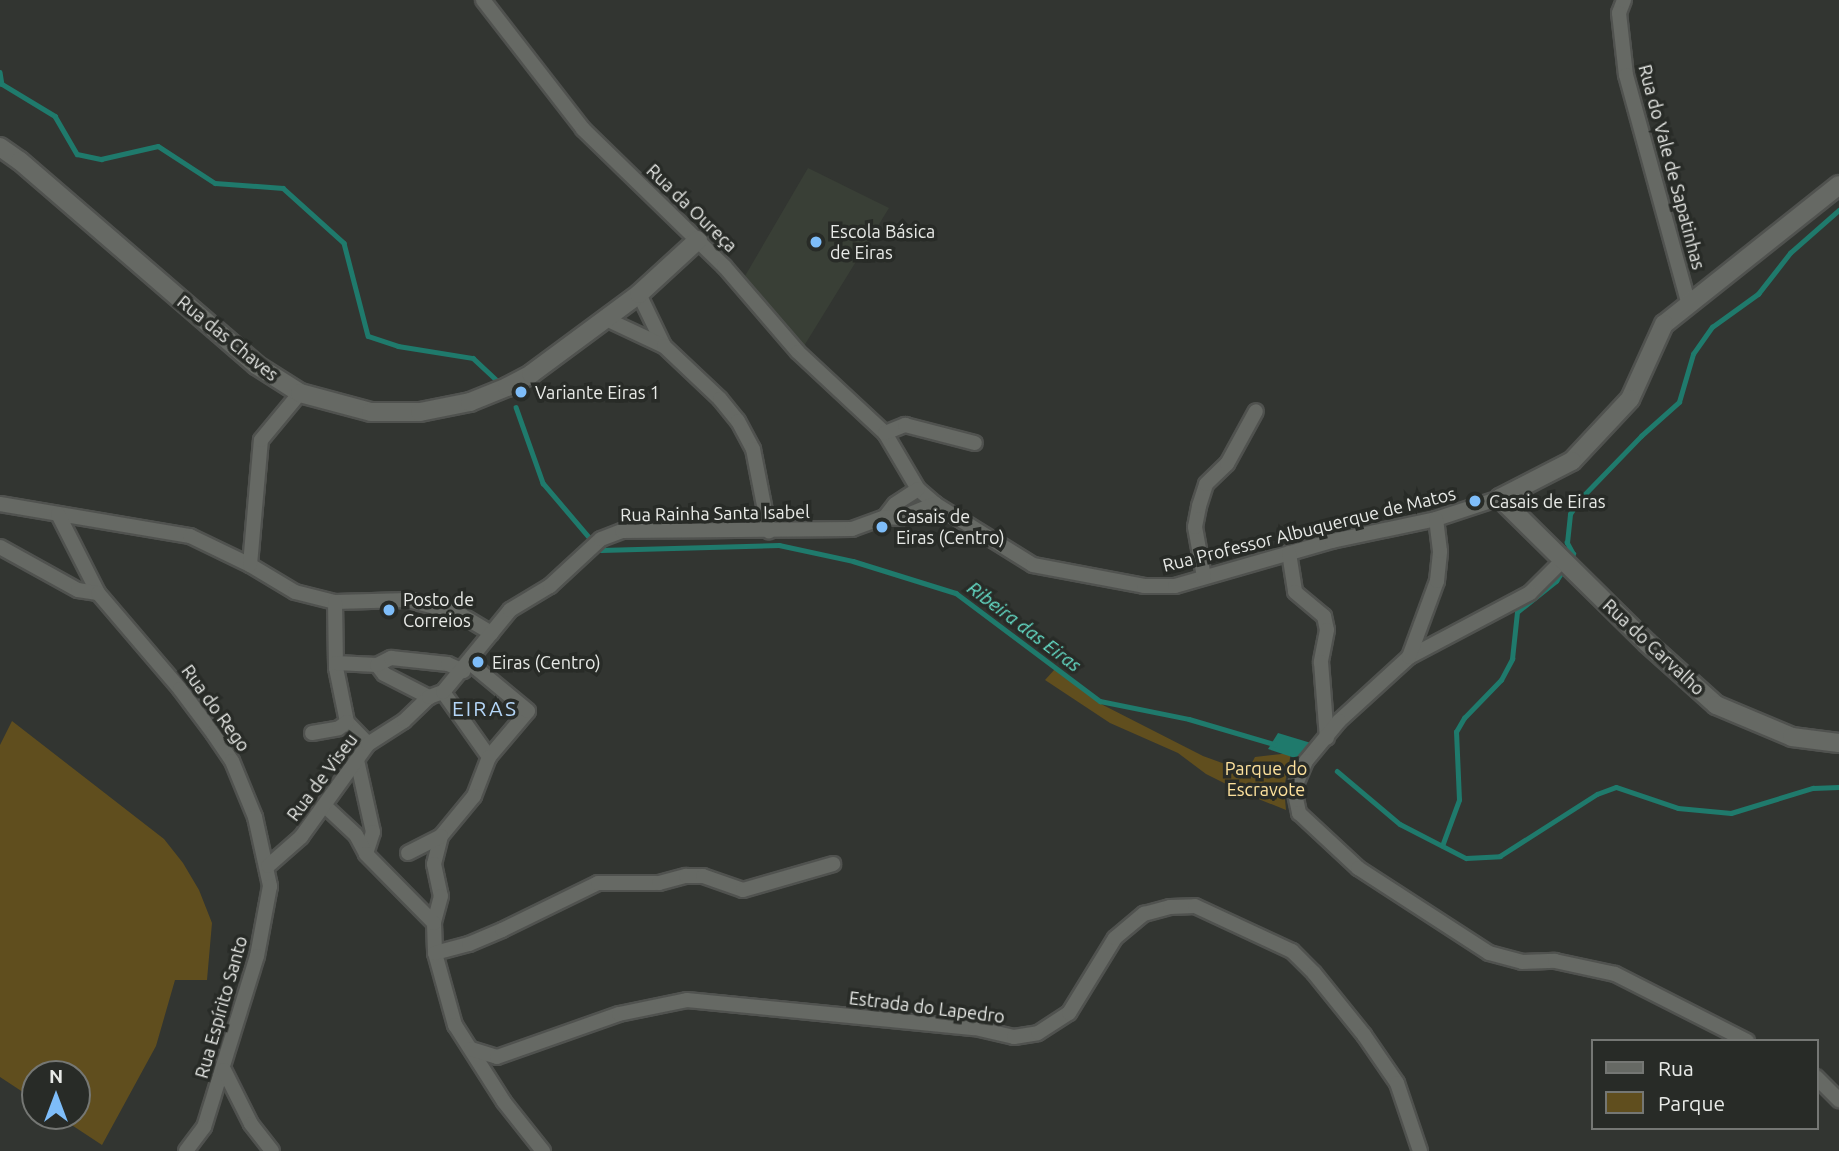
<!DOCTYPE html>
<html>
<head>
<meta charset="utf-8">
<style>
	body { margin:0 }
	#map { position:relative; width:1839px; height:1151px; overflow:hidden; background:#323531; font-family:Ubuntu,sans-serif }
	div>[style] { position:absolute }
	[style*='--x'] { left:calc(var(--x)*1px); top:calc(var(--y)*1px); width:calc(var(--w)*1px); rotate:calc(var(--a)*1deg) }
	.built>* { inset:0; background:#393f36 }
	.green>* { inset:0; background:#604e1e }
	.water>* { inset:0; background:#1f7a6c }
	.stream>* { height:4.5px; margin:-2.25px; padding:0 2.25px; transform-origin:2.25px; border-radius:2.25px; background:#1f7a6c }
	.roads { filter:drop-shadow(2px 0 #50524f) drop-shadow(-2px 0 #50524f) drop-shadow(0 2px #50524f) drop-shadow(0 -2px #50524f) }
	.street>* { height:14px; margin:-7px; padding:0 7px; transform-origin:7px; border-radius:7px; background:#666964 }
	.secondary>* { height:18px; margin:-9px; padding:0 9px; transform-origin:9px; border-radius:9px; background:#666964 }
	.dots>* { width:19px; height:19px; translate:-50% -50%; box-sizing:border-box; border:4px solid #282b27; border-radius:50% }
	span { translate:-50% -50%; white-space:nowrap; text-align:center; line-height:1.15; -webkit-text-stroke:7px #282b27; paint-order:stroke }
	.street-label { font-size:18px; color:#e8eae7 }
	.poi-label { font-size:18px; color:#e8eae7 }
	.left { translate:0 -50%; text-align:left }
	.park-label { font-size:18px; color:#fde19c }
	.water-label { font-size:19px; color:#66e2cc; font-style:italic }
	.quarter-label { font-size:21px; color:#b4d6f8; letter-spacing:2px }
	.legend { position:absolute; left:1591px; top:1039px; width:228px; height:91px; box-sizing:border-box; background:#282b27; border:2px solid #757774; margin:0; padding:9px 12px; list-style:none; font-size:21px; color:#e8eae7 }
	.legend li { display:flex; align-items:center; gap:14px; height:35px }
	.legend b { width:35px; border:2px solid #757774 }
	.north { position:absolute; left:21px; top:1060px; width:70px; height:70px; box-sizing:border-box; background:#282b27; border:2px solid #757774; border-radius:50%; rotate:0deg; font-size:19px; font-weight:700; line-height:28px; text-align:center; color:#e8eae7 }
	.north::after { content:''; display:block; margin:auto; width:24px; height:32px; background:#7ebdf9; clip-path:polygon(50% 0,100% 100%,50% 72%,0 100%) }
</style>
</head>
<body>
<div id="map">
	<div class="built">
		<div style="clip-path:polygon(808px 168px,889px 208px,804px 346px,745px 276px)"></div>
	</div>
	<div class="green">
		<div style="clip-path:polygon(1055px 669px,1103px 705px,1203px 756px,1247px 772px,1255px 757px,1291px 753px,1284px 788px,1286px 810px,1246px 794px,1206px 774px,1178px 753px,1110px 723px,1045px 680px)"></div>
		<div style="clip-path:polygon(12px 721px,164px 839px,183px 863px,199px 890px,212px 923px,207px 980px,175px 980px,156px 1046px,102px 1145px,58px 1116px,77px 1116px,77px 1074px,35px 1074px,35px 1100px,0 1077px,0 745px)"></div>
	</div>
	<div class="water">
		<div style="clip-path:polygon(1278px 733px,1311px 743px,1298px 759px,1268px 749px)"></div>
	</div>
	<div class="stream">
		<div style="--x:0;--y:72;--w:12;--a:81"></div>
		<div style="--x:2;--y:84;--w:62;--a:31.1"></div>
		<div style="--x:55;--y:116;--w:44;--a:59.9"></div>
		<div style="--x:77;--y:154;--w:25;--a:12"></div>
		<div style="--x:101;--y:159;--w:58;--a:-12.8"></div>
		<div style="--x:158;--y:146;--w:68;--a:33"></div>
		<div style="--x:215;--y:183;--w:68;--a:4.2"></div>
		<div style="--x:283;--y:188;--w:82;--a:42"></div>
		<div style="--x:344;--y:243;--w:96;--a:75.5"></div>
		<div style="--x:368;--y:336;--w:32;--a:18"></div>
		<div style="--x:398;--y:346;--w:76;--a:9.1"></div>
		<div style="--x:473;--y:358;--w:33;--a:43"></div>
		<div style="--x:516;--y:407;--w:81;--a:70.4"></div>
		<div style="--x:543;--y:483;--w:71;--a:49.6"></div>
		<div style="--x:601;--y:550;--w:178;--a:-1.6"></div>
		<div style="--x:779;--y:545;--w:76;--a:12.2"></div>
		<div style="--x:853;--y:561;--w:108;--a:17.3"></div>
		<div style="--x:956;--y:593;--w:180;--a:36.9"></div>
		<div style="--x:1100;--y:701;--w:91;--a:11.4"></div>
		<div style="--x:1189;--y:719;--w:89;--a:16.4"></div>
		<div style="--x:1570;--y:559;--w:6;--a:-59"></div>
		<div style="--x:1573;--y:554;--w:13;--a:-119"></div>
		<div style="--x:1567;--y:543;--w:29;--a:-84"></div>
		<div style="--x:1570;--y:514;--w:18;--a:-56"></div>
		<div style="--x:1580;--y:499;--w:88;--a:-45.9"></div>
		<div style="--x:1641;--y:436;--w:51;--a:-41.8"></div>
		<div style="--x:1679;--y:402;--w:50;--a:-73.7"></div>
		<div style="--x:1693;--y:354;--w:33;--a:-55"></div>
		<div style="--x:1712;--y:327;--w:57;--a:-35.7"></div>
		<div style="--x:1758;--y:294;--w:52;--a:-52"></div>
		<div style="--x:1790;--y:253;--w:65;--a:-41.3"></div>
		<div style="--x:1337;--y:771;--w:82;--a:40.1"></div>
		<div style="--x:1400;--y:824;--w:74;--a:27.3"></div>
		<div style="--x:1466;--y:858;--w:34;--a:-3"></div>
		<div style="--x:1500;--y:856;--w:115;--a:-32.6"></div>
		<div style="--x:1597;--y:794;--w:20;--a:-20"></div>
		<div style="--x:1616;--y:787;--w:65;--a:18.7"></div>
		<div style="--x:1678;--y:808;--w:53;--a:5.4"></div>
		<div style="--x:1731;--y:813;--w:86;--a:-17"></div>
		<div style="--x:1813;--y:788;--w:26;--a:-2"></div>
		<div style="--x:1442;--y:846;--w:49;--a:-69.7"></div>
		<div style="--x:1459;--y:800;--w:68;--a:-92.5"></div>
		<div style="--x:1456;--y:732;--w:16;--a:-60"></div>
		<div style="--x:1464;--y:718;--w:53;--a:-45.8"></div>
		<div style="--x:1501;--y:680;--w:24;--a:-62"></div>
		<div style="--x:1512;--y:659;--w:47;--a:-83.9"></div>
		<div style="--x:1517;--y:612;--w:50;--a:-38.5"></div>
		<div style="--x:1556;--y:581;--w:17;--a:-57"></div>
	</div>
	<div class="roads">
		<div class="street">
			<div style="--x:483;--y:0;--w:163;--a:52.2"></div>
			<div style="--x:583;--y:129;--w:197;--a:44.2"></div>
			<div style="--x:724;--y:266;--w:113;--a:49.3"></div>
			<div style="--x:798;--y:352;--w:119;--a:43"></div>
			<div style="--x:885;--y:433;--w:65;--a:59.5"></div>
			<div style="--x:918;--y:489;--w:23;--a:41"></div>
			<div style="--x:935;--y:504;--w:115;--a:31.9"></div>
			<div style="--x:1033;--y:565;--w:113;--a:10.7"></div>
			<div style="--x:1144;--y:586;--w:31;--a:0"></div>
			<div style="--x:1175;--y:586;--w:163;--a:-16"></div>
			<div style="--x:1332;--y:541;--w:106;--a:-11.9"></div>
			<div style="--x:1436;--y:519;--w:67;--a:-18.2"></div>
			<div style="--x:1624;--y:0;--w:14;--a:111"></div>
			<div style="--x:1619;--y:13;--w:62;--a:83.6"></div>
			<div style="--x:1626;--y:75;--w:235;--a:74.7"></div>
			<div style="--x:639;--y:294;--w:58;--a:64.3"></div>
			<div style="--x:606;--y:319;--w:64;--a:25"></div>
			<div style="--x:664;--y:346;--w:77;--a:43.4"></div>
			<div style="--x:720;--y:399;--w:28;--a:51"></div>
			<div style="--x:738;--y:421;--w:32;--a:62"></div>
			<div style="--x:753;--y:449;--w:84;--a:79"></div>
			<div style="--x:885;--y:433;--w:22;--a:-22"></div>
			<div style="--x:905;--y:425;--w:72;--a:14.4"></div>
			<div style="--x:0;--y:504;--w:193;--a:9.6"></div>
			<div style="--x:190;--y:536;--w:67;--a:25.8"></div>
			<div style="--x:250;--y:565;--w:52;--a:31"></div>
			<div style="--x:295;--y:592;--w:41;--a:14"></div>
			<div style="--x:335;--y:602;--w:73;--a:-1.6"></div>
			<div style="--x:408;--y:600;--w:52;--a:14.6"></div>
			<div style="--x:458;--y:613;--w:39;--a:31"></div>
			<div style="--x:58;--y:514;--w:89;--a:63.1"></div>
			<div style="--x:885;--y:517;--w:16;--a:-52"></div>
			<div style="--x:895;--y:504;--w:27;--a:-33"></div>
			<div style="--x:0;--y:547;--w:89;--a:28.9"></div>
			<div style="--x:78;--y:590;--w:20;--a:9"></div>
			<div style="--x:98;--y:593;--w:126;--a:49.5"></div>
			<div style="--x:180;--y:689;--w:55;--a:53.1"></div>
			<div style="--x:213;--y:733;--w:34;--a:56"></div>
			<div style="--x:232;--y:761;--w:61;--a:67.7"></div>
			<div style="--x:255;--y:817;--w:71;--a:77.7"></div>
			<div style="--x:270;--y:886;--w:71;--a:100.5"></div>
			<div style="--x:257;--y:956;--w:179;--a:107.2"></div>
			<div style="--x:204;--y:1127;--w:30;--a:127"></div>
			<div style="--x:1289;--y:553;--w:39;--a:81"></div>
			<div style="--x:1295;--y:592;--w:38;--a:40"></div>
			<div style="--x:1324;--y:616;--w:14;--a:78"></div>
			<div style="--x:1327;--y:630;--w:33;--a:101"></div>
			<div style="--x:1321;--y:662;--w:76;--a:85.5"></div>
			<div style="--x:1562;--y:561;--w:45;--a:135"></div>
			<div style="--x:1530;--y:593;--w:137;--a:152.1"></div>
			<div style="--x:1409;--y:657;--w:95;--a:137.6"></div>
			<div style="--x:1339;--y:721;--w:52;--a:129.5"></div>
			<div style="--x:1306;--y:761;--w:30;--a:113"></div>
			<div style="--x:1294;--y:789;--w:25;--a:78"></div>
			<div style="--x:1299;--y:813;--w:81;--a:43"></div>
			<div style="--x:1358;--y:868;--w:156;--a:33"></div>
			<div style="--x:1489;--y:953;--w:34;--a:15"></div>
			<div style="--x:1522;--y:962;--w:33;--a:-2"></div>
			<div style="--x:1555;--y:961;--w:61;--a:12.2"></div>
			<div style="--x:1615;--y:974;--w:148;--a:26.9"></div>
			<div style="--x:250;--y:565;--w:125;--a:-85"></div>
			<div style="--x:261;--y:440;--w:61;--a:-50.3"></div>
			<div style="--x:1204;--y:577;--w:51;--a:-100.2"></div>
			<div style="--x:1195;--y:527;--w:21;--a:-79"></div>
			<div style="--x:1199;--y:506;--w:23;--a:-72"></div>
			<div style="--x:1206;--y:484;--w:29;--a:-44"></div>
			<div style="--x:1227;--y:464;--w:60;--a:-61.3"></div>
			<div style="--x:335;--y:602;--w:66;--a:89.1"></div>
			<div style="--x:336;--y:668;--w:55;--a:78.5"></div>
			<div style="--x:347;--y:722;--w:30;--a:46"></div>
			<div style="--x:1409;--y:657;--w:81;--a:-69.8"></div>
			<div style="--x:1437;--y:581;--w:30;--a:-84"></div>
			<div style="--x:1440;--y:551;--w:32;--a:-97"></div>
			<div style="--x:336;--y:663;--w:41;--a:2.8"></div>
			<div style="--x:377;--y:665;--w:11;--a:52"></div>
			<div style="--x:384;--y:674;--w:51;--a:27.1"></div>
			<div style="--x:377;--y:665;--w:16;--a:-27"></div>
			<div style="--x:391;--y:658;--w:57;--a:6"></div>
			<div style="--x:448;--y:664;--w:17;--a:25"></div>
			<div style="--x:443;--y:692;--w:80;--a:54.7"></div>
			<div style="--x:489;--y:757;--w:60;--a:-49.7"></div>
			<div style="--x:528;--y:711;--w:77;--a:-140.3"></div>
			<div style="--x:312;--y:733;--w:27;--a:-10"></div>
			<div style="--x:339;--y:728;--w:10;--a:-37"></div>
			<div style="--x:489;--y:757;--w:42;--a:111"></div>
			<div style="--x:474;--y:796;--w:52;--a:129.5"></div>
			<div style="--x:441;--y:836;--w:29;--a:104"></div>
			<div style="--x:434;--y:864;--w:33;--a:78"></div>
			<div style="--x:441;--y:896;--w:28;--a:105"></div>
			<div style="--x:434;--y:923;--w:30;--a:88"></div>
			<div style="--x:435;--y:953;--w:75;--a:74.5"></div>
			<div style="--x:455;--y:1025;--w:91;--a:57.5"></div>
			<div style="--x:504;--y:1102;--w:63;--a:51.5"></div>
			<div style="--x:357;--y:760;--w:74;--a:77.5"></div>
			<div style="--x:373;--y:832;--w:23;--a:108"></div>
			<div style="--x:325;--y:806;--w:42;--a:43.1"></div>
			<div style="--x:356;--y:835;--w:21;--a:62"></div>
			<div style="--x:366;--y:854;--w:97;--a:45.4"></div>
			<div style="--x:408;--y:853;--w:37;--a:-27"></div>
			<div style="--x:268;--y:866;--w:44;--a:-41.3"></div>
			<div style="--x:301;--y:837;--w:115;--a:-54.2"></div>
			<div style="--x:368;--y:744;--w:43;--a:-32.6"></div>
			<div style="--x:404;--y:721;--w:35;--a:-44"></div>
			<div style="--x:429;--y:697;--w:15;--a:-20"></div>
			<div style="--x:443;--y:692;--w:106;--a:-50.7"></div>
			<div style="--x:510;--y:610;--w:47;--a:-31"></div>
			<div style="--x:550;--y:586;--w:69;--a:-42.7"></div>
			<div style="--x:601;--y:539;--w:22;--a:-21"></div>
			<div style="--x:622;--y:531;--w:230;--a:-0.5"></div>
			<div style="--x:852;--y:529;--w:35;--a:-20"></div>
			<div style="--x:885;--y:517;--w:15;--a:4"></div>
			<div style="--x:900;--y:518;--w:38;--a:-22"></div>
			<div style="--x:435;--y:953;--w:35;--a:-15"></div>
			<div style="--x:469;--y:944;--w:36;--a:-23"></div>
			<div style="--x:502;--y:930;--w:107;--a:-26.1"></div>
			<div style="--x:598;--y:883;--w:61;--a:0"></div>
			<div style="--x:659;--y:883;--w:28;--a:-15"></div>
			<div style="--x:686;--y:876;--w:17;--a:0"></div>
			<div style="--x:703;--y:876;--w:42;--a:19.3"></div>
			<div style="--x:743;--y:890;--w:94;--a:-16.1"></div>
			<div style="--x:471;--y:1049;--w:27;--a:17"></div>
			<div style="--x:497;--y:1057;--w:129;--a:-19.4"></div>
			<div style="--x:619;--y:1014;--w:69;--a:-11.6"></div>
			<div style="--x:687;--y:1000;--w:289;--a:5.6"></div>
			<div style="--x:975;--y:1028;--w:40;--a:13"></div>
			<div style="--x:1014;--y:1037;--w:24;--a:-9"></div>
			<div style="--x:1038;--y:1033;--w:37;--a:-33"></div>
			<div style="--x:1069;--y:1013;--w:88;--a:-58.5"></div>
			<div style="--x:1115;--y:938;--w:38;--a:-40"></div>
			<div style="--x:1144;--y:914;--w:27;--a:-15"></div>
			<div style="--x:1170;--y:907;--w:25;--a:-2"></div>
			<div style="--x:1195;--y:906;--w:107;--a:24.9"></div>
			<div style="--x:1292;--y:951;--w:31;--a:45"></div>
			<div style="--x:1314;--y:973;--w:80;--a:51.1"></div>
			<div style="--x:1364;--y:1035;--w:58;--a:55.5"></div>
			<div style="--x:1397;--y:1083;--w:72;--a:71.3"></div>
			<div style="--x:224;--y:1070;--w:60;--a:63.4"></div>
			<div style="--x:251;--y:1124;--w:34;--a:52"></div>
			<div style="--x:1816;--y:1077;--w:33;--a:45"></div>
		</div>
		<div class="secondary">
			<div style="--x:0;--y:147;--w:24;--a:35"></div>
			<div style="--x:20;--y:161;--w:312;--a:40.8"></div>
			<div style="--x:256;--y:365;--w:52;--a:32.5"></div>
			<div style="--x:300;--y:393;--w:73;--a:15"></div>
			<div style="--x:371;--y:412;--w:49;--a:0"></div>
			<div style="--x:420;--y:412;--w:51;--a:-11.3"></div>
			<div style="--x:470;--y:402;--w:40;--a:-22"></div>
			<div style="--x:507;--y:387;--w:27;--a:-28"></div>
			<div style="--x:531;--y:374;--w:134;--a:-36.5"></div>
			<div style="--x:639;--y:294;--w:80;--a:-42.5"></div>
			<div style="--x:1839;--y:185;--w:223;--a:141.5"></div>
			<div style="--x:1664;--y:324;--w:82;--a:114.4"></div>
			<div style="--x:1630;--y:399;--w:85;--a:133.1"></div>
			<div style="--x:1572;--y:461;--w:81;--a:152.8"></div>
			<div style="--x:1500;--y:498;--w:206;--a:44.6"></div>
			<div style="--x:1647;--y:643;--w:93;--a:41.9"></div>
			<div style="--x:1716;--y:705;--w:82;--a:22.8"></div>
			<div style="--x:1792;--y:737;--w:47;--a:7.3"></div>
		</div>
	</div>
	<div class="dots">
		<div style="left:816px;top:242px;background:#7ebdf9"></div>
		<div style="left:521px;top:392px;background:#7ebdf9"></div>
		<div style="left:1475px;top:501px;background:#7ebdf9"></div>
		<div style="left:882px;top:527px;background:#7ebdf9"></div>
		<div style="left:389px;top:610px;background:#7ebdf9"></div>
		<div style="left:478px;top:662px;background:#7ebdf9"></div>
	</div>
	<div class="street-label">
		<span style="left:1672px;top:167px;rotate:75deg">Rua do Vale de Sapatinhas</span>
		<span style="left:692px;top:208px;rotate:44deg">Rua da Oureça</span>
		<span style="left:228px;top:338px;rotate:39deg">Rua das Chaves</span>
		<span style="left:715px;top:513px;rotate:-1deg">Rua Rainha Santa Isabel</span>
		<span style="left:1309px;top:529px;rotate:-14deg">Rua Professor Albuquerque de Matos</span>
		<span style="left:1654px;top:647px;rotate:43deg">Rua do Carvalho</span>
		<span style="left:216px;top:708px;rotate:54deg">Rua do Rego</span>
		<span style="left:322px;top:777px;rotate:-53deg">Rua de Viseu</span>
		<span style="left:221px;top:1007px;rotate:-74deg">Rua Espírito Santo</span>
		<span style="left:927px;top:1007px;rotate:7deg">Estrada do Lapedro</span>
	</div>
	<div class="poi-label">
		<span class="left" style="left:830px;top:242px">Escola Básica<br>de Eiras</span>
		<span class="left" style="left:535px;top:392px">Variante Eiras 1</span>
		<span class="left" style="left:1489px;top:501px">Casais de Eiras</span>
		<span class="left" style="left:896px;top:527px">Casais de<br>Eiras (Centro)</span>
		<span class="left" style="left:403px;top:610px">Posto de<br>Correios</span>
		<span class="left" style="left:492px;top:662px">Eiras (Centro)</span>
	</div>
	<div class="park-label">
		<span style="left:1266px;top:779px">Parque do<br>Escravote</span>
	</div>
	<div class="water-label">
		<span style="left:1024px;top:627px;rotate:37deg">Ribeira das Eiras</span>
	</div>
	<div class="quarter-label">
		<span style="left:485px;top:708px">EIRAS</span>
	</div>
	<ul class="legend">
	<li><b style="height:9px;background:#666964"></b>Rua</li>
	<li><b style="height:19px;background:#604e1e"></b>Parque</li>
	</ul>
	<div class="north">N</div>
</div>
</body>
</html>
